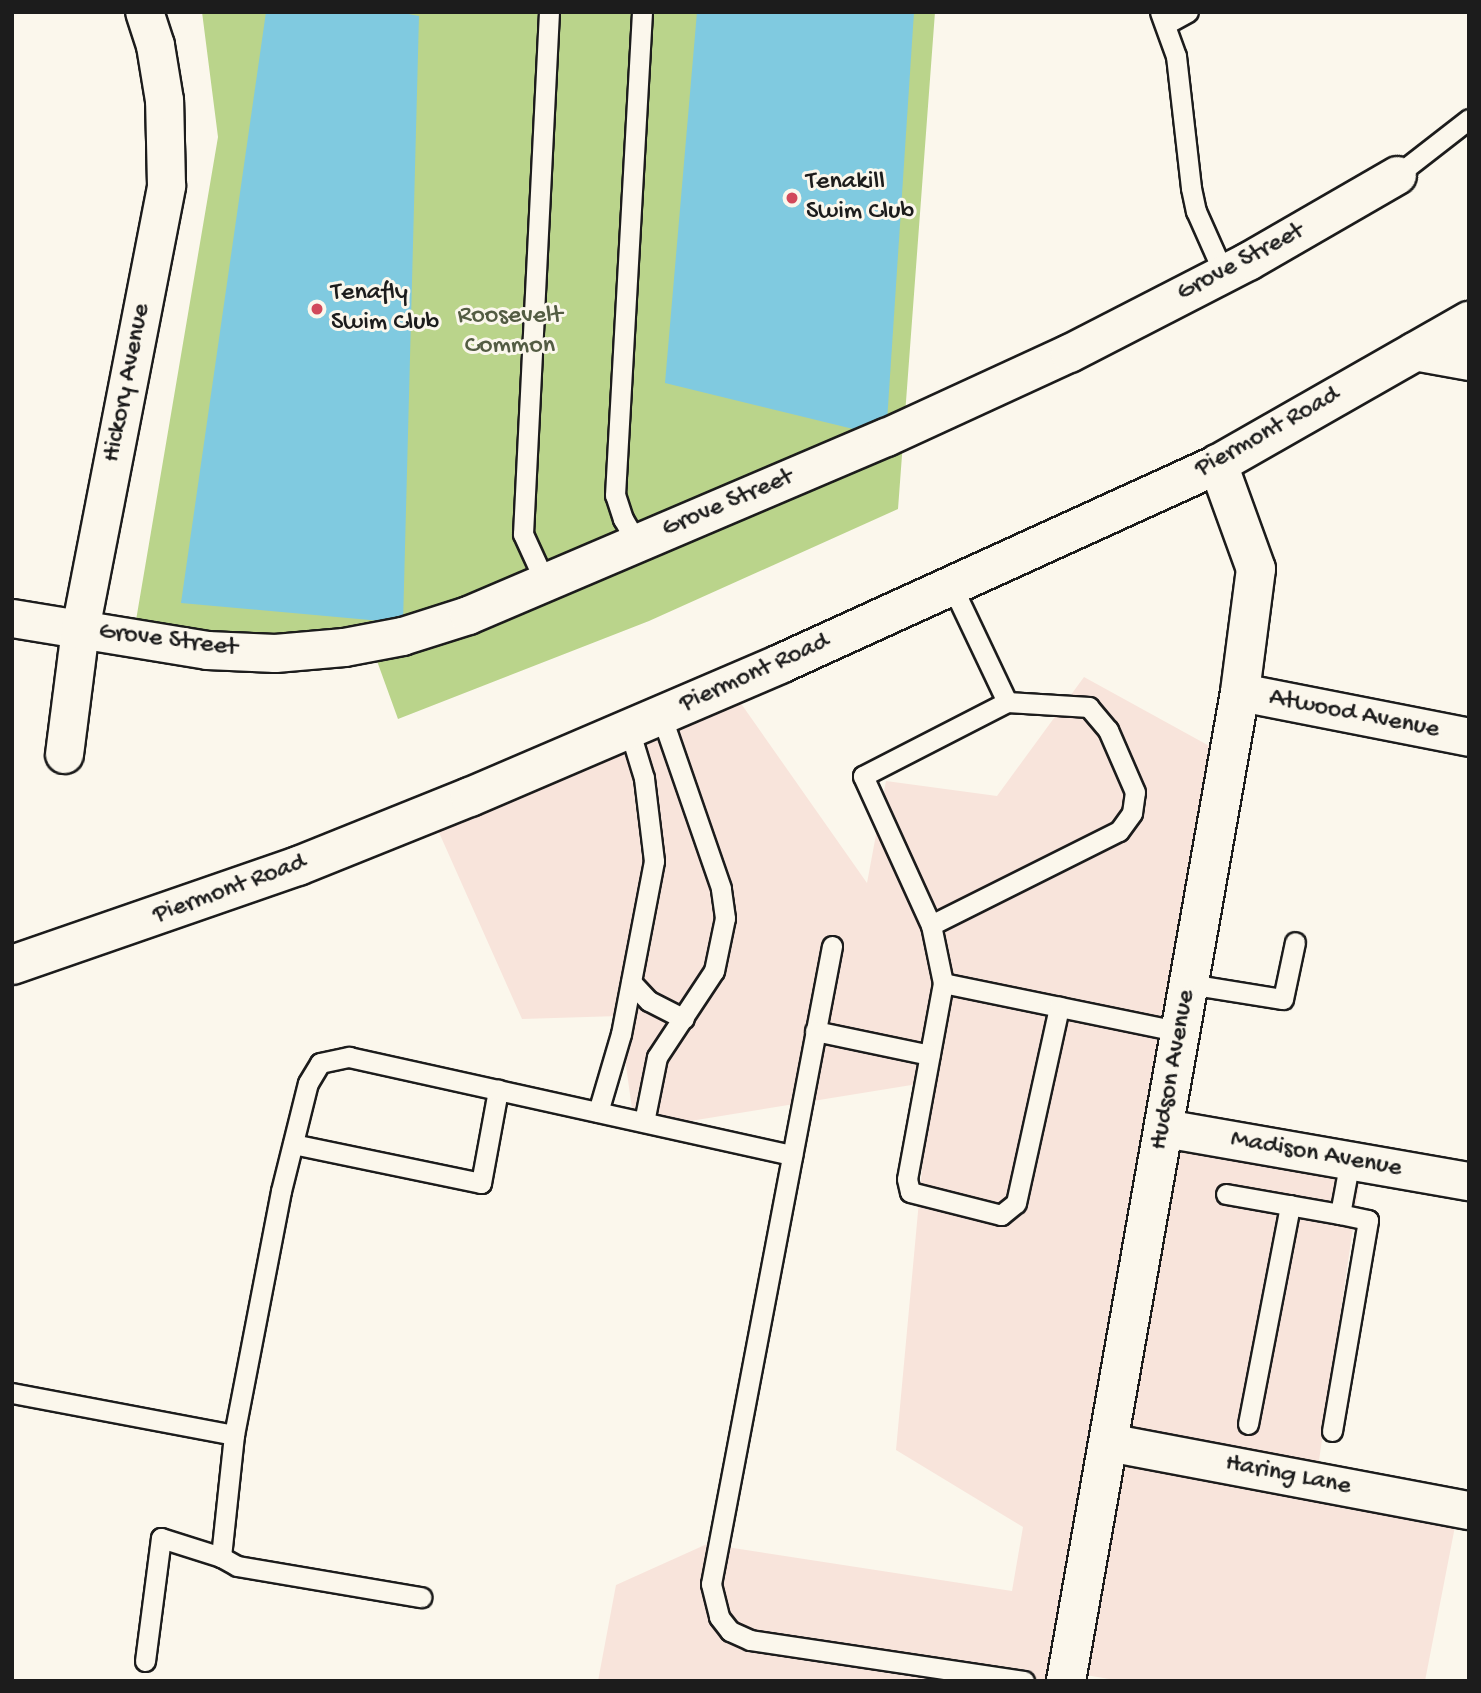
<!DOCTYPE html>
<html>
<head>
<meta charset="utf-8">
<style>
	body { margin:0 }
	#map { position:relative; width:1481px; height:1693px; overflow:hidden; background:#fbf7ec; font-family:"Gochi Hand",sans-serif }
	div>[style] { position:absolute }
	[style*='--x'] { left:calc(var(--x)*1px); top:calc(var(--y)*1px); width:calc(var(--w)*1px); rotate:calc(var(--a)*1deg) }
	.built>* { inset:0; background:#f8e4db }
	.green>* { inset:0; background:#bad48b }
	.water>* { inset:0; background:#80cae0 }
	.roads { filter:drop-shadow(2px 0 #1c1c1c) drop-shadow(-2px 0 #1c1c1c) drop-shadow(0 2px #1c1c1c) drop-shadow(0 -2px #1c1c1c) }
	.lane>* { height:19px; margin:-9.5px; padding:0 9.5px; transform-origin:9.5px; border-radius:9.5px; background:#fbf7ec }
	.street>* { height:37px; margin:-18.5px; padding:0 18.5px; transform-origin:18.5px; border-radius:18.5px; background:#fbf7ec }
	.secondary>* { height:38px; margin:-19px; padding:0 19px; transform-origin:19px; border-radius:19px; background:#fbf7ec }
	.dots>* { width:19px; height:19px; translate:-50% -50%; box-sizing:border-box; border:4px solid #fbf7ec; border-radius:50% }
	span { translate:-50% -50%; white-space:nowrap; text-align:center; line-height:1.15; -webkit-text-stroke:6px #fbf7ec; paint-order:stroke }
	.poi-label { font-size:26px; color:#1c1c1c }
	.left { translate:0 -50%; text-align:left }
	.street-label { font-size:26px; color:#1c1c1c }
	.park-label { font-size:26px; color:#535c43 }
	.frame { position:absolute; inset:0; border:14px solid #1c1c1c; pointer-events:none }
</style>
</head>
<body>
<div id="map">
	<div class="built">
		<div style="clip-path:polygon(1084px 677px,1233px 759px,1164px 1135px,1362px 1166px,1316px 1481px,1458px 1511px,1425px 1681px,1121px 1681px,1062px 1671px,1060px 1681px,598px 1681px,616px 1585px,707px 1544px,1012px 1591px,1023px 1527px,896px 1450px,930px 1082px,635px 1130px,619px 1016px,522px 1019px,433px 819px,735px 695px,867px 883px,886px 781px,997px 796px)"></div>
	</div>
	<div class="green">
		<div style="clip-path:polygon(202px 12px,935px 12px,898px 509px,649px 621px,398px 719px,377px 661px,133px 638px,218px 137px)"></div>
	</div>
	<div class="water">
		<div style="clip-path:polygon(266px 12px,398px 12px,419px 16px,403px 623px,181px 603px)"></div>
		<div style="clip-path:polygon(697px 12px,914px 12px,886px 437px,665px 383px)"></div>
	</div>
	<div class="roads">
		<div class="lane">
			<div style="--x:1160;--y:12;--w:47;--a:70"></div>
			<div style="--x:1176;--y:56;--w:133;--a:83.5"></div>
			<div style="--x:1191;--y:188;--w:24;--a:78"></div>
			<div style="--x:1196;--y:211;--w:69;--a:66"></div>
			<div style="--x:1166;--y:24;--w:25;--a:-29"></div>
			<div style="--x:1397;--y:175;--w:91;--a:-37.9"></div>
			<div style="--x:637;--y:543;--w:28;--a:-120"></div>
			<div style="--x:623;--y:519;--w:25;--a:-108"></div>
			<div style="--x:615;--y:495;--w:484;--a:-86.8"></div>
			<div style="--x:545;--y:582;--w:53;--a:-114.6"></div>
			<div style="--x:523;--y:534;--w:523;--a:-87.15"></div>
			<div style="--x:952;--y:586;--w:128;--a:64.6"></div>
			<div style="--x:931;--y:925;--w:210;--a:-26.6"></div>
			<div style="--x:1119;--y:831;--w:22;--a:-54"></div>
			<div style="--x:1132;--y:813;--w:21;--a:-82"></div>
			<div style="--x:1135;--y:792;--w:68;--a:-113.5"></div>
			<div style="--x:1108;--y:730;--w:30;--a:-130"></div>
			<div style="--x:1089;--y:707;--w:82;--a:-176.5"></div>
			<div style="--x:1007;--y:702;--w:162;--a:152.8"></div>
			<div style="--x:863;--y:776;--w:164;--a:65.5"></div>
			<div style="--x:931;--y:925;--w:59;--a:78.3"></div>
			<div style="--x:943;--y:983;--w:243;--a:11.6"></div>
			<div style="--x:832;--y:946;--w:649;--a:100.74"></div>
			<div style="--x:711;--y:1584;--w:34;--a:76"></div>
			<div style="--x:719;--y:1617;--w:18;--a:52"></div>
			<div style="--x:730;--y:1631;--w:22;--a:24"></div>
			<div style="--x:750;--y:1640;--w:277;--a:8.5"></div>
			<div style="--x:631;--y:982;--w:26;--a:47"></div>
			<div style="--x:649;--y:1001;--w:39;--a:27"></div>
			<div style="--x:943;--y:983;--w:199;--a:100.4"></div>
			<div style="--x:907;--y:1179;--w:13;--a:77"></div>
			<div style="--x:910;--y:1192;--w:94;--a:14.2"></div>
			<div style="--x:1001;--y:1215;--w:19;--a:-39"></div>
			<div style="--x:1016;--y:1203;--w:201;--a:-77.6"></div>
			<div style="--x:1189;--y:984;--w:95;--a:9.1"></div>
			<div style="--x:1283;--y:999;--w:58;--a:-78.1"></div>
			<div style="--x:815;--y:1031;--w:117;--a:11.8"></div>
			<div style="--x:598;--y:1112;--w:81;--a:-73.6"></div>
			<div style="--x:621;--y:1034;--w:176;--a:-79.2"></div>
			<div style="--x:654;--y:861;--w:84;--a:-96.9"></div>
			<div style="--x:644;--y:778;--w:51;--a:-107"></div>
			<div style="--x:644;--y:1122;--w:66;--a:-78.7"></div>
			<div style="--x:657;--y:1057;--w:103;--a:-56.5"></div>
			<div style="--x:714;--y:971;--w:54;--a:-78.3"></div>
			<div style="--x:725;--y:918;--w:30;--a:-98"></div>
			<div style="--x:721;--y:888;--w:183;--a:-109.1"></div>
			<div style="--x:293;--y:1144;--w:192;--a:11.7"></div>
			<div style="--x:481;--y:1183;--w:95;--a:-79.6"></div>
			<div style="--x:1226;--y:1194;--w:116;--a:10"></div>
			<div style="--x:1340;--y:1214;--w:55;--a:-79.5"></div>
			<div style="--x:12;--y:1393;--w:226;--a:10.7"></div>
			<div style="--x:234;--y:1435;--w:248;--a:-79.1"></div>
			<div style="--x:281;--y:1191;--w:111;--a:-76"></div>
			<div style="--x:308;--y:1083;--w:23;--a:-59"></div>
			<div style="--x:320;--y:1063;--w:30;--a:-12"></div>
			<div style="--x:349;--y:1057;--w:454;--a:12.5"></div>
			<div style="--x:1248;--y:1424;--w:223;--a:-79.1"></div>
			<div style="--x:1332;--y:1431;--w:214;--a:-80.3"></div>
			<div style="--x:1368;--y:1220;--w:29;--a:-168"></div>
			<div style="--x:234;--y:1435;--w:123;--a:96.1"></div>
			<div style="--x:221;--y:1557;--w:18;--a:29"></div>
			<div style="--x:237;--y:1566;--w:187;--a:9.6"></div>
			<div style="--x:145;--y:1661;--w:124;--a:-82.6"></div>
			<div style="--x:161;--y:1538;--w:63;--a:17.6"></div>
		</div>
		<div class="street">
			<div style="--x:1414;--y:351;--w:56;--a:10.3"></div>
			<div style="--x:12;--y:618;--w:198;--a:9.3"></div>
			<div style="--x:207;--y:650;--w:68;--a:2.5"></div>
			<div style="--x:275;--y:653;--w:69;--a:-5"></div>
			<div style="--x:344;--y:647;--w:59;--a:-10.7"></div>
			<div style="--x:402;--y:636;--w:69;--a:-17.7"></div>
			<div style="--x:468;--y:615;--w:454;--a:-23.1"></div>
			<div style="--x:886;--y:437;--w:201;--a:-24.7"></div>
			<div style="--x:1069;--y:353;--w:201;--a:-27.2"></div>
			<div style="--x:1248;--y:261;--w:172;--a:-30"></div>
			<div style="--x:1240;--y:692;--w:233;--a:11.1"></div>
			<div style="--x:64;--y:754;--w:126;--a:-82.7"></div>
			<div style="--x:80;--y:629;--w:452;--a:-79"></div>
			<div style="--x:166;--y:185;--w:85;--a:-91.3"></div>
			<div style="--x:164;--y:100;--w:56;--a:-99.3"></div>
			<div style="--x:155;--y:45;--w:35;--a:-108"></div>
			<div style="--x:1164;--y:1128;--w:310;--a:9.9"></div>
			<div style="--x:1108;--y:1442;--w:367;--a:10.7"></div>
		</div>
		<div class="secondary">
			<div style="--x:12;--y:965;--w:303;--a:-19.1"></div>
			<div style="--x:298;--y:866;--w:185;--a:-21.9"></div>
			<div style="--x:470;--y:797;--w:337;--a:-23.2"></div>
			<div style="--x:780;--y:664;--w:482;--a:-24.5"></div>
			<div style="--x:1218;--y:464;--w:289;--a:-29.7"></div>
			<div style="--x:1066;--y:1681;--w:1004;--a:-80.02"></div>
			<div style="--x:1240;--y:692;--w:124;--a:-82.6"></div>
			<div style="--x:1256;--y:569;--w:112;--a:-109.9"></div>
		</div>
	</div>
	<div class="dots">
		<div style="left:792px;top:198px;background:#d1495b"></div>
		<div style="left:317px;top:309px;background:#d1495b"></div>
	</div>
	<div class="poi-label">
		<span class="left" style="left:806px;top:198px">Tenakill<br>Swim Club</span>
		<span class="left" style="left:331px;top:309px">Tenafly<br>Swim Club</span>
	</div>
	<div class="street-label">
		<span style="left:1241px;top:263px;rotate:-28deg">Grove Street</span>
		<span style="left:128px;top:383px;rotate:-79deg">Hickory Avenue</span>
		<span style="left:1268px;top:433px;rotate:-29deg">Piermont Road</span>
		<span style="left:728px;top:504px;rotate:-23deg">Grove Street</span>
		<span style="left:168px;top:641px;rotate:7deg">Grove Street</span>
		<span style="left:755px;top:674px;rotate:-24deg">Piermont Road</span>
		<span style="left:1354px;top:715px;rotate:11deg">Atwood Avenue</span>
		<span style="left:230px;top:890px;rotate:-20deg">Piermont Road</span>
		<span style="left:1174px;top:1070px;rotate:-80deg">Hudson Avenue</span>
		<span style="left:1316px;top:1155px;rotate:10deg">Madison Avenue</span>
		<span style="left:1288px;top:1476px;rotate:11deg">Haring Lane</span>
	</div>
	<div class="park-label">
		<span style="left:510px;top:332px">Roosevelt<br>Common</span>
	</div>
	<div class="frame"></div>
</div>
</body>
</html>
